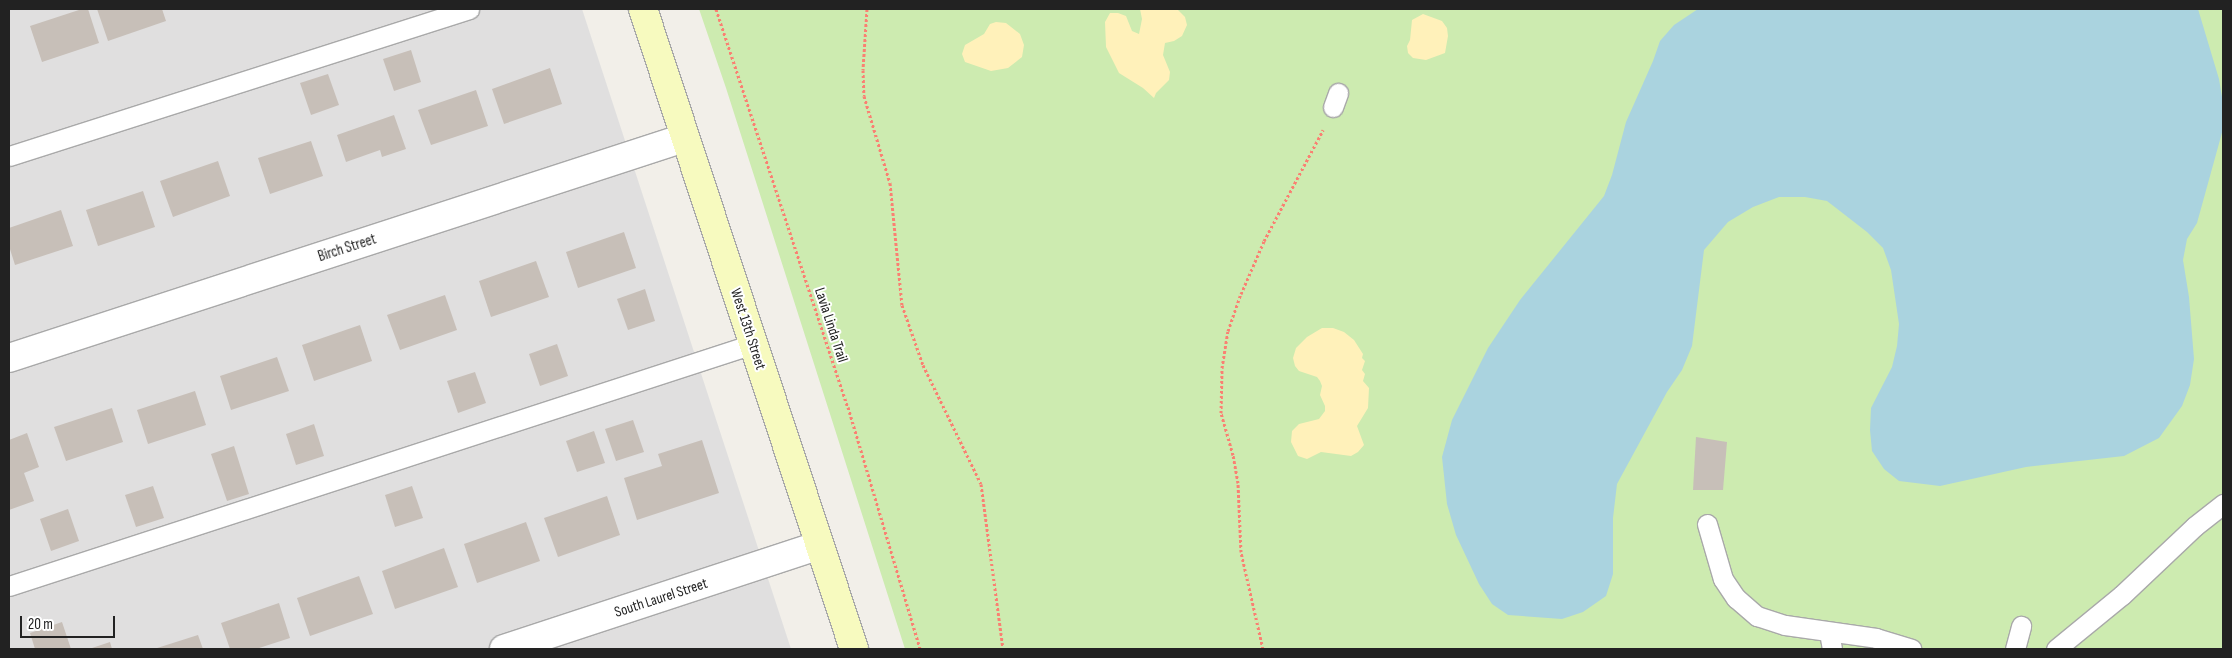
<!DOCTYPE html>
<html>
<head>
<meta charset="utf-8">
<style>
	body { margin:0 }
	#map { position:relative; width:2232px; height:658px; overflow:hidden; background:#f2efe9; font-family:"Sofia Sans Condensed",sans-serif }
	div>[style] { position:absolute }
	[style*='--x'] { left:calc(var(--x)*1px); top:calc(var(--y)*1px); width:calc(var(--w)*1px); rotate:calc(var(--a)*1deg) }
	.residential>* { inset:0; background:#e0dfdf }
	.grass>* { inset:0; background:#cdebb0 }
	.sand>* { inset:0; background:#fff1ba }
	.water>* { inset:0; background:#aad3df }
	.building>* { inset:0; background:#c7bfb8 }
	.path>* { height:3px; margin-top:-1.5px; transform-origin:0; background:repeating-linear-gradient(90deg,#fa8072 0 2.5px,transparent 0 5px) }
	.roads { filter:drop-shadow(1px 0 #a9a9a9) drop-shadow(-1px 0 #a9a9a9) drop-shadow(0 1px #a9a9a9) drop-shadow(0 -1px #a9a9a9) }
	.service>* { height:19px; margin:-9.5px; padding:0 9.5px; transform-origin:9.5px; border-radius:9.5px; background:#fff }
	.minor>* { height:28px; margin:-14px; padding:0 14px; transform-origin:14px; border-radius:14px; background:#fff }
	.secondary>* { height:28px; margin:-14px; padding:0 14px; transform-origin:14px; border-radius:14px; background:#f7fabf }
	span { translate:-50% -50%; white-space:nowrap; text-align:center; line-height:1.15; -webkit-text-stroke:4px #fff; paint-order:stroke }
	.street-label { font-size:15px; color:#222 }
	.frame { position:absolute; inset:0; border:10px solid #222; pointer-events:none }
	.scale { position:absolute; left:20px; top:616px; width:95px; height:22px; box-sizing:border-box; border:2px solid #222; border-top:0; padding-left:6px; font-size:15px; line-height:18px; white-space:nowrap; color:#222; -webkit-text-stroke:4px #fff; paint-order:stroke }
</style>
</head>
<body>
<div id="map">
	<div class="residential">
		<div style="clip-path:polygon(9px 9px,582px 9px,791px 649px,9px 649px)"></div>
	</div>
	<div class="grass">
		<div style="clip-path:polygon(699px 9px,2223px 9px,2223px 649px,905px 649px,726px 88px)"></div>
	</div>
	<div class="sand">
		<div style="clip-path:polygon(1140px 9px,1177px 9px,1185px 17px,1187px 25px,1182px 36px,1174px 41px,1165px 43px,1163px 55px,1170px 72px,1169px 80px,1156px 93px,1154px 98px,1143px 88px,1119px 73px,1106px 47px,1105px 22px,1110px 13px,1118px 13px,1126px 16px,1132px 31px,1139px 34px,1142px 19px)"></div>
		<div style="clip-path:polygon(1423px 14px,1442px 21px,1447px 28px,1448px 36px,1445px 53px,1426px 60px,1413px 58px,1408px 53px,1407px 46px,1410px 40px,1412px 20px)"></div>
		<div style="clip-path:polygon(996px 22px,1006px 23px,1020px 34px,1024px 45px,1022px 57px,1008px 68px,991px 71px,965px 62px,962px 54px,965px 45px,984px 34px,990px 24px)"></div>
		<div style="clip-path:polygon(1322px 328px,1333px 328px,1344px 332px,1354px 340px,1363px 354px,1362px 358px,1365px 361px,1362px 370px,1365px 374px,1363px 381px,1369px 388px,1368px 408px,1357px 426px,1364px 445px,1358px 452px,1351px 456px,1321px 452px,1307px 459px,1298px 456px,1291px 442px,1292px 431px,1299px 424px,1319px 419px,1325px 411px,1325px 406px,1320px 395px,1322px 386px,1320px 381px,1317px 377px,1299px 371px,1295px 366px,1293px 358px,1296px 348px,1307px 337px)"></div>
	</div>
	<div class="water">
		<div style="clip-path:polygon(1698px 9px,2198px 9px,2219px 79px,2223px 103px,2223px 129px,2197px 223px,2187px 239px,2183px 260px,2189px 297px,2194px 359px,2190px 385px,2182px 406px,2159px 438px,2124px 456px,2026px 467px,1940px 486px,1899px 481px,1884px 469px,1872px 451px,1870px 430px,1871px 408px,1892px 367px,1897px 346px,1899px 324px,1891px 270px,1883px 248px,1867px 232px,1827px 201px,1805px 197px,1779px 197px,1753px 207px,1728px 222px,1704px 250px,1692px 346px,1682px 370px,1667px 392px,1617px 484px,1613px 518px,1613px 574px,1606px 596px,1583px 612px,1562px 619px,1508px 615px,1492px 604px,1479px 584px,1456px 535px,1447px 504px,1442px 457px,1452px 420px,1488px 348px,1520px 300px,1604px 196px,1612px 175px,1626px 122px,1653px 61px,1660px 41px,1674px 25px)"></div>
	</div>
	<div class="building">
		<div style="clip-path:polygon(82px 9px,88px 9px,99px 43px,42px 62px,30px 26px)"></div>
		<div style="clip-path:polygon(97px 9px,162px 9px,166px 21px,108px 41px)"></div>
		<div style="clip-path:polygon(411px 50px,421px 82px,394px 91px,383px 59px)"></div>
		<div style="clip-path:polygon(550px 68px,562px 104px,504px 124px,492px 89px)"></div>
		<div style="clip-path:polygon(328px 74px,339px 105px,311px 115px,300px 83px)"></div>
		<div style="clip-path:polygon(476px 90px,488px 126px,431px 145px,418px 110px)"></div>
		<div style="clip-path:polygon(394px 115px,406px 149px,382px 157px,380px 150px,346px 162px,337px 135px)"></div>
		<div style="clip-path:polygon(311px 141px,323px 176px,270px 194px,258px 158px)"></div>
		<div style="clip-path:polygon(218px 161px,230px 196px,173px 217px,160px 181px)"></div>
		<div style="clip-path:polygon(143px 191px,155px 227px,98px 246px,86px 210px)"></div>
		<div style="clip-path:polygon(61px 210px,73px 246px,15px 265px,9px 246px,9px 228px)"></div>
		<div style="clip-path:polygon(624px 232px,636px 268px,578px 288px,566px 252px)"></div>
		<div style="clip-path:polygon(536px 261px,549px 297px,491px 317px,479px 281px)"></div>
		<div style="clip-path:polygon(645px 289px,655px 321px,628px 330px,617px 299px)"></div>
		<div style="clip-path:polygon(445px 295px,457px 330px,400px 350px,387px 315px)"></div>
		<div style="clip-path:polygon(360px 325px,372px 361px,314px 381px,302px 345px)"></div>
		<div style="clip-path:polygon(557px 344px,568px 376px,540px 386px,529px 354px)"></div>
		<div style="clip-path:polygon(277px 357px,289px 391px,231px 410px,220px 376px)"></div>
		<div style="clip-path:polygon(475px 372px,486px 403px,458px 413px,447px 381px)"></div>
		<div style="clip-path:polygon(195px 391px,206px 425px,148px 444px,137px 410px)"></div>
		<div style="clip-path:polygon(112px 408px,123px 442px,66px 461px,54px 427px)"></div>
		<div style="clip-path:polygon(633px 420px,644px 452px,616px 461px,605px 429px)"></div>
		<div style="clip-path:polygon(314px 424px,324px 456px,296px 465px,286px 434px)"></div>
		<div style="clip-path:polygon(594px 431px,605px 463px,577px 472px,566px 441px)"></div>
		<div style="clip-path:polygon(27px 433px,39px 467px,24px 473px,34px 501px,9px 510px,9px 440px)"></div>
		<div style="clip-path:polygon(1696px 437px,1727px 442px,1723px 490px,1693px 490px)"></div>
		<div style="clip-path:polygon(702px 440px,719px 493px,637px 520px,624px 478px,662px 466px,658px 454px)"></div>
		<div style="clip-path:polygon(234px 446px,249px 494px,227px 501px,211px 454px)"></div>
		<div style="clip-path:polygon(153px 486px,164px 518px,136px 527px,125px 495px)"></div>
		<div style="clip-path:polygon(412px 486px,423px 518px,395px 527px,385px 495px)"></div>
		<div style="clip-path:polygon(607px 496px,620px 535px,558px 557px,544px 518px)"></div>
		<div style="clip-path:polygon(68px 509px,79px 541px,51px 551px,40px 519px)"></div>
		<div style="clip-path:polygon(526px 522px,540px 561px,477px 583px,464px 544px)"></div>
		<div style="clip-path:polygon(444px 548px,458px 587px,395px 609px,382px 571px)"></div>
		<div style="clip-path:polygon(359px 576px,373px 614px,310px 636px,297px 598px)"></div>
		<div style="clip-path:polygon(279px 603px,290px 638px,256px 649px,230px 649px,221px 623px)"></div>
		<div style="clip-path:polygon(62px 622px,71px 649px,35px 649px,30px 633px)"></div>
		<div style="clip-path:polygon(198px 635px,203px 649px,154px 649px)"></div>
		<div style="clip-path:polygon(110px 642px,112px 649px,89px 649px)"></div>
	</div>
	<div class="path">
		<div style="--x:716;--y:9;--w:419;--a:71.7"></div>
		<div style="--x:848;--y:407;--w:252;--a:73.4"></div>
		<div style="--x:867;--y:9;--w:61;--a:93.8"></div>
		<div style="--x:863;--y:70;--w:26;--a:88"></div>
		<div style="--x:864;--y:96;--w:91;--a:73.4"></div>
		<div style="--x:890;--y:183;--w:123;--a:84.4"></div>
		<div style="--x:902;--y:305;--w:64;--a:70.7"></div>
		<div style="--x:923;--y:365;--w:132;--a:64"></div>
		<div style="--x:981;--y:484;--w:166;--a:82.4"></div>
		<div style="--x:1263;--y:649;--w:99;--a:-102.8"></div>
		<div style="--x:1241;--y:552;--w:69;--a:-92.5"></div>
		<div style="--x:1238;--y:483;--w:28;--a:-100"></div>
		<div style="--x:1233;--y:455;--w:44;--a:-105.9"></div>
		<div style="--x:1221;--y:413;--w:45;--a:-88.7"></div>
		<div style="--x:1222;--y:368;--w:37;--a:-81"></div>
		<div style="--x:1228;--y:331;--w:39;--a:-71"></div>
		<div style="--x:1241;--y:294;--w:58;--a:-66.5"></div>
		<div style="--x:1264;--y:241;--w:126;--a:-62"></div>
	</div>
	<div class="roads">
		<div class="service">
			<div style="--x:1333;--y:107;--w:15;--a:-70"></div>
			<div style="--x:9;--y:156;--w:483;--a:-17.7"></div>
			<div style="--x:1707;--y:524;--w:57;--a:73.8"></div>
			<div style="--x:1723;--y:579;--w:23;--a:56"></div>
			<div style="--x:1736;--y:598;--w:28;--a:41"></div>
			<div style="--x:1757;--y:616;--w:29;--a:18"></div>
			<div style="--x:1785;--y:625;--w:92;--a:8.1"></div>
			<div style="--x:1876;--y:638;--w:37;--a:17"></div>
			<div style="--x:9;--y:586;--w:782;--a:-18.02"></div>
			<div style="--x:1829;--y:632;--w:17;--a:80"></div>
			<div style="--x:2015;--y:649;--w:24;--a:-75"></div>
			<div style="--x:2056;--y:649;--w:85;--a:-39.3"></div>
			<div style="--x:2122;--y:595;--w:100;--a:-43.4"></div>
			<div style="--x:2195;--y:526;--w:36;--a:-38"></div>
		</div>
		<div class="minor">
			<div style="--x:9;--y:358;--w:710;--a:-18.05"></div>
			<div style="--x:504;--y:649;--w:330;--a:-18.2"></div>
		</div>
		<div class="secondary">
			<div style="--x:643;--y:9;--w:674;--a:71.75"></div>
		</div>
	</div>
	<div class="street-label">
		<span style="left:347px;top:248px;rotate:-18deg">Birch Street</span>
		<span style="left:831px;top:325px;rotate:72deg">Lavia Linda Trail</span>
		<span style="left:748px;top:329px;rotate:72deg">West 13th Street</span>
		<span style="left:661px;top:598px;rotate:-18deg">South Laurel Street</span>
	</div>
	<div class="frame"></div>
	<div class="scale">20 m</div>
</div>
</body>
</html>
